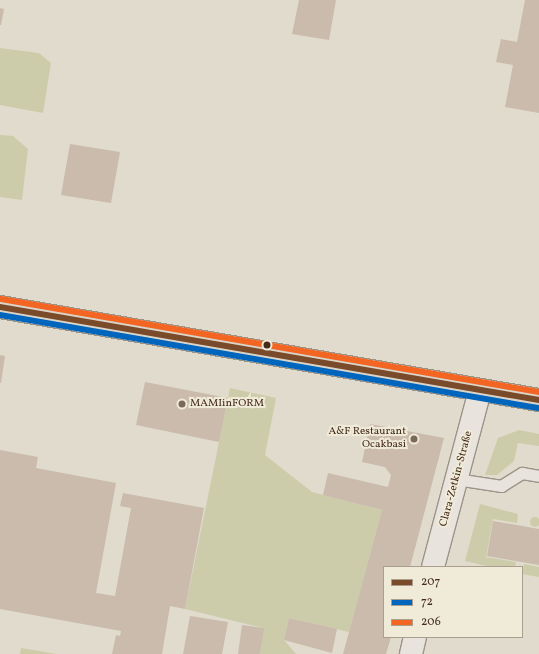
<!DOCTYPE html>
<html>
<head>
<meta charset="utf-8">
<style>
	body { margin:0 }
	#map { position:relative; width:539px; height:654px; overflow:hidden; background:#e0dbcc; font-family:Vollkorn,serif }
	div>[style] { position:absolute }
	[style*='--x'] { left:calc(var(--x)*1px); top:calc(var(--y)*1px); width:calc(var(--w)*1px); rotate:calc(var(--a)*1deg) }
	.green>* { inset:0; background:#cdccaa }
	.round { border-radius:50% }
	.building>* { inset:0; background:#cabbac }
	.roads { filter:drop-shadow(1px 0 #9a9388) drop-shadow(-1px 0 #9a9388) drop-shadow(0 1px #9a9388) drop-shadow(0 -1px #9a9388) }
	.service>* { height:11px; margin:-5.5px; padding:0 5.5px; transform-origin:5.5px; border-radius:5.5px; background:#e8e4dd }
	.minor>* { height:22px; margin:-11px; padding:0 11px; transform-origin:11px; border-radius:11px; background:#e8e4dd }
	.primary>* { height:22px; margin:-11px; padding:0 11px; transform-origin:11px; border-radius:11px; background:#dbd4c8 }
	.bus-1>* { height:6px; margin:-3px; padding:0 3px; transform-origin:3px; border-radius:3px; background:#7a4b2a }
	.bus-2>* { height:6px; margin:-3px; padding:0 3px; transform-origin:3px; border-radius:3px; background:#0065bd }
	.bus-3>* { height:6px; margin:-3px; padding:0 3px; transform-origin:3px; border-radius:3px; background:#f26522 }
	.dots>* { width:11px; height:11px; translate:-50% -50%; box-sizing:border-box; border:2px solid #f0ead9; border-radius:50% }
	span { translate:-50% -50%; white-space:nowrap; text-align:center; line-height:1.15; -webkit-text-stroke:4px #f0ead9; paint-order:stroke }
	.poi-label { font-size:11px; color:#442b1a }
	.left { translate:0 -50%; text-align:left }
	.right { translate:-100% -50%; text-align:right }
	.street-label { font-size:11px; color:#442b1a }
	.legend { position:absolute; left:383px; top:566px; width:140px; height:72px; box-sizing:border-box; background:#f0ead9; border:1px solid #ab9e8d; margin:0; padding:5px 7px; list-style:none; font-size:12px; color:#442b1a }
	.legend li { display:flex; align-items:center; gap:8px; height:20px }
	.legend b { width:20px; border:1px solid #ab9e8d }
</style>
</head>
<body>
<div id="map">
	<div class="green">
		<div style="clip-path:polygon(0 48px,39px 53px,51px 63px,43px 113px,0 105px)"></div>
		<div style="clip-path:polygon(0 135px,13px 136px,28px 149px,22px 200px,0 197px)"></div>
		<div style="clip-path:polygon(230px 388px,276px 398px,265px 455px,312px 492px,382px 510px,349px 632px,289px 618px,284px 640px,296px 654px,260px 654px,263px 628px,185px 609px)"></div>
		<div style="clip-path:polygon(519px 430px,539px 434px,539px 446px,518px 443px,514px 461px,497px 475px,485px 475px,498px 438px)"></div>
		<div style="clip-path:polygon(480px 504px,518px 514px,517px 523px,493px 519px,486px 557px,516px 562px,515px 567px,491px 567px,465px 561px)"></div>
		<div class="round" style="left:530px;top:517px;width:10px;height:10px"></div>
		<div style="clip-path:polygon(524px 564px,539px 567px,539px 577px,522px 574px)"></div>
		<div style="clip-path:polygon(21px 648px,57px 654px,20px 654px)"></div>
	</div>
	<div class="building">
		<div style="clip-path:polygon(299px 0,336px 0,329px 40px,292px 34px)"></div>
		<div style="clip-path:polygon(525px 0,539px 0,539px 113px,505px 107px,513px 65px,496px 62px,501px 39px,517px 42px)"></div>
		<div style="clip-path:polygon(0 8px,4px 9px,1px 25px,0 25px)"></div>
		<div style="clip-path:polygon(70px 144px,120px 152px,111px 203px,61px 195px)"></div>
		<div style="clip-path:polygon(0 355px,5px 356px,1px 383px,0 383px)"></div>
		<div style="clip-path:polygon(145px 382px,228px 398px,219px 442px,136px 425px)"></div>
		<div style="clip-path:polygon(370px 424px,444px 438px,410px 567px,384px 567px,384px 637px,391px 637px,386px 654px,343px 654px,382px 510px,323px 495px,328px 473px,388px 487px,391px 475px,385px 467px,362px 462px)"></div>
		<div style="clip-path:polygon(0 450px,38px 457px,36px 468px,116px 483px,96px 593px,115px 596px,131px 508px,120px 506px,123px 493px,204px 508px,185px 609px,170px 606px,162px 654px,112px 654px,116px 635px,120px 636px,121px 631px,0 609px)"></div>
		<div style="clip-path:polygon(493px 521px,539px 529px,539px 565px,487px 556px)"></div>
		<div style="clip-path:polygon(190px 616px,228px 622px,222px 654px,183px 654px)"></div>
		<div style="clip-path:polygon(289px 618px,337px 629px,332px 653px,284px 640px)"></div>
		<div style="clip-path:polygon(242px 625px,264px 628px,260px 654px,238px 654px)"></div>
	</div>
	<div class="roads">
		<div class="service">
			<div style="--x:456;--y:479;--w:46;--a:8.8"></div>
			<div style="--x:501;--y:486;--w:25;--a:-32"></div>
			<div style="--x:522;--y:473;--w:17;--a:10"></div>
		</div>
		<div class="minor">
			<div style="--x:433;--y:567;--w:183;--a:-75.1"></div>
			<div style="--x:411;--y:654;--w:17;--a:-77"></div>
		</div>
		<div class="primary">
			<div style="--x:0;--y:307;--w:547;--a:9.79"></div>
		</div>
	</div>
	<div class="bus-1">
		<div style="--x:0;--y:307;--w:547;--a:9.79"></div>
	</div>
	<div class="bus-2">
		<div style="--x:0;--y:315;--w:546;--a:9.81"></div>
	</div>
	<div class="bus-3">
		<div style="--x:1;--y:299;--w:546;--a:9.81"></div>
	</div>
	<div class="dots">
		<div style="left:267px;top:345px;background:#442b1a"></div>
		<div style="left:182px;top:404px;background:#7b6958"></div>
		<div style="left:414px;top:439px;background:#7b6958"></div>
	</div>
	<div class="poi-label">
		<span class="left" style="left:190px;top:404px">MAMIinFORM</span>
		<span class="right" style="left:406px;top:439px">A&amp;F Restaurant<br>Ocakbasi</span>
	</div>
	<div class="street-label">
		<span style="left:457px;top:479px;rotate:-75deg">Clara-Zetkin-Straße</span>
	</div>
	<ul class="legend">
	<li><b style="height:5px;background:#7a4b2a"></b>207</li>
	<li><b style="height:5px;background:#0065bd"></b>72</li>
	<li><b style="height:5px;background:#f26522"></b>206</li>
	</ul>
</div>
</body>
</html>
